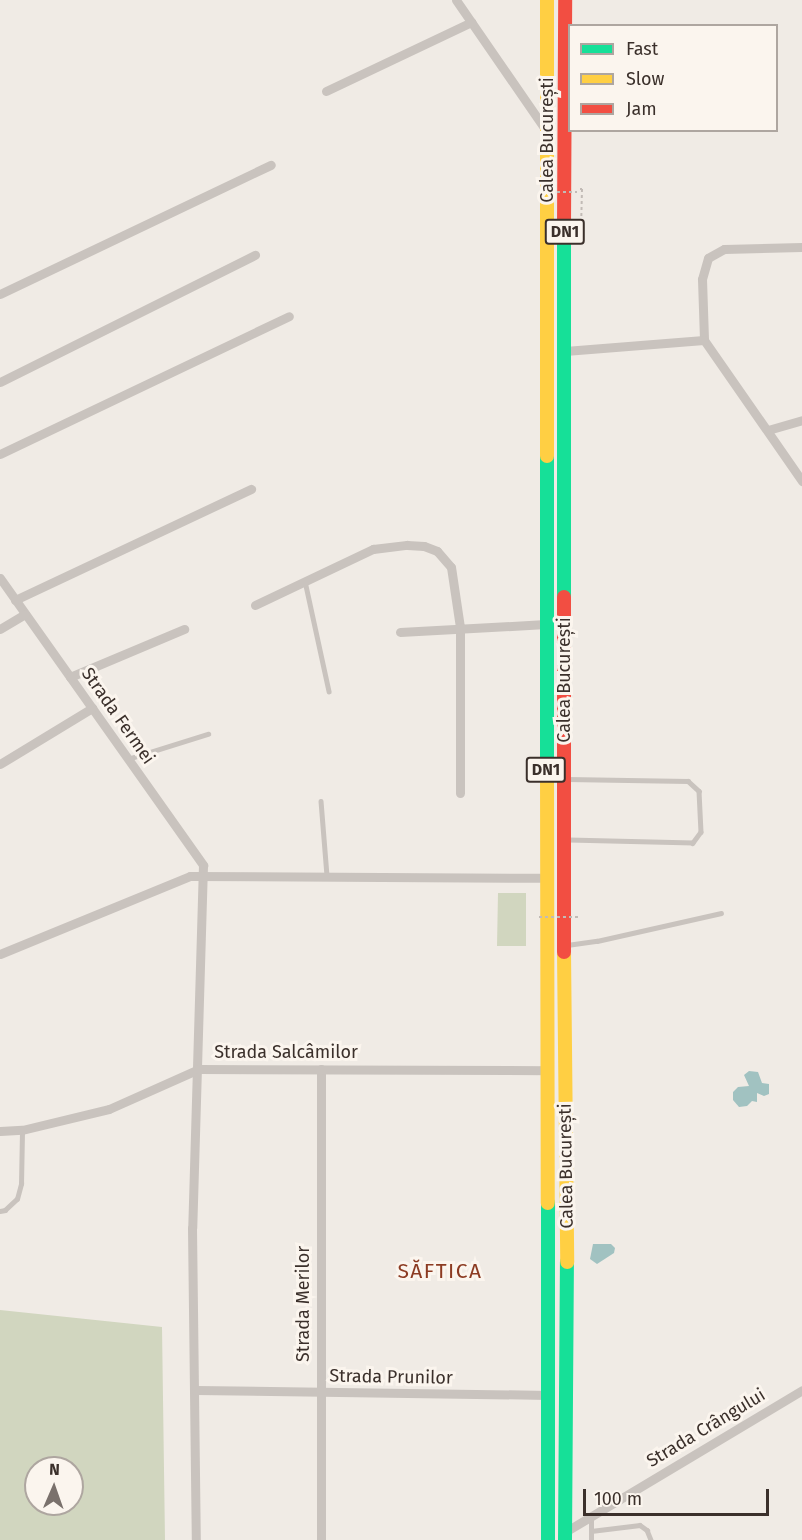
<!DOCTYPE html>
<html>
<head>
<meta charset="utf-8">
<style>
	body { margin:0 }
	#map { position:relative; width:802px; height:1540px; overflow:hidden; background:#f0ebe5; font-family:"Fira Sans",sans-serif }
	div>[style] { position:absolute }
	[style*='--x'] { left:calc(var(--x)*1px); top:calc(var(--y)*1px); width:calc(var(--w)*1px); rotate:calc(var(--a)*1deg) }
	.green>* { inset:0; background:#d1d6bf }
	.water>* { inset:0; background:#a1c2c1 }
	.path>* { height:2px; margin-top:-1px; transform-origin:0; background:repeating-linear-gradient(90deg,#c2bbb6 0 3px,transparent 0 6px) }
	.lane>* { height:4.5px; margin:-2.25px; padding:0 2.25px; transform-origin:2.25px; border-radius:2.25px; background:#c9c3be }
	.street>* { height:9px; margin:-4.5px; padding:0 4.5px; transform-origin:4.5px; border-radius:4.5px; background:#c9c3be }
	.fast>* { height:14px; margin:-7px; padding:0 7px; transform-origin:7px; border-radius:7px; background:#16e098 }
	.slow>* { height:14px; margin:-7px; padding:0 7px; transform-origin:7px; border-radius:7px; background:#ffcf43 }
	.jam>* { height:14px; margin:-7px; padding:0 7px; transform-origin:7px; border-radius:7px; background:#f24e42 }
	.path-bridge>* { height:2px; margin-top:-1px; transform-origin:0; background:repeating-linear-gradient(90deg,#c2bbb6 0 3px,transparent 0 6px) }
	span { translate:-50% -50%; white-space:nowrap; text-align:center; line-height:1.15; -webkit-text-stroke:6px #fbf5ee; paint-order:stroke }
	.shield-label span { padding:2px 4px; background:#fbf5ee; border:2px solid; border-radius:4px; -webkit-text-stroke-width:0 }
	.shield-label { font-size:16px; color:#3b302b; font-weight:700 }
	.street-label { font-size:18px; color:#3b302b }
	.quarter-label { font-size:21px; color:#8c3b22; letter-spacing:1.5px }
	.legend { position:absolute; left:568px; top:24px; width:210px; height:108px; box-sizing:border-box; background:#fbf5ee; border:2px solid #aea6a0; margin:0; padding:8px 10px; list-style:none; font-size:18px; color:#3b302b }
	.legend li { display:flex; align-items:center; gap:12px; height:30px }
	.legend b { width:30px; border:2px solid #aea6a0 }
	.north { position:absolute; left:24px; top:1456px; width:60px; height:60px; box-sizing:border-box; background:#fbf5ee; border:2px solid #aea6a0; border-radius:50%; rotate:2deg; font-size:16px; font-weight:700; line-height:24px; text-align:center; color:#3b302b }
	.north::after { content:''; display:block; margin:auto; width:21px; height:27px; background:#7a716c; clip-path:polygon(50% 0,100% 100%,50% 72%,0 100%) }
	.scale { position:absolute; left:583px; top:1489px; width:186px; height:27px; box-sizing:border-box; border:3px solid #3b302b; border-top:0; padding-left:8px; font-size:18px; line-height:21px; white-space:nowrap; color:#3b302b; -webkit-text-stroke:4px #fbf5ee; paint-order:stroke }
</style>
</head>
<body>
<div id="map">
	<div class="green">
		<div style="clip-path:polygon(498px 893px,526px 893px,526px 946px,497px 946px)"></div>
		<div style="clip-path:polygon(evenodd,0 1310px,162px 1327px,165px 1540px,0 1540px,0 1310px,36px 1468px,72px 1468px,72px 1504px,36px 1504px,36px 1468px)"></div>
	</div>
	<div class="water">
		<div style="clip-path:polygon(749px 1071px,758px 1072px,762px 1083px,769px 1084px,769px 1094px,764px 1096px,757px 1093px,757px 1102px,752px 1101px,747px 1106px,739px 1107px,733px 1100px,733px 1092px,738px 1087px,749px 1086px,744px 1075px)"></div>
		<div style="clip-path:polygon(593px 1244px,611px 1244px,615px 1248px,614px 1253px,597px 1264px,590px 1259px)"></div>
	</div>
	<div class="path">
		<div style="--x:580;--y:189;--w:2;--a:0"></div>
		<div style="--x:582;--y:189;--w:40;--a:91.4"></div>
	</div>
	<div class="lane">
		<div style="--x:305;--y:581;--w:113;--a:77.7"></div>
		<div style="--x:128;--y:759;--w:84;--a:-17.4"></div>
		<div style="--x:567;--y:779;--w:121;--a:0.9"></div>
		<div style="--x:688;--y:781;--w:15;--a:42"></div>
		<div style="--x:699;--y:791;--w:41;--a:87.2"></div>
		<div style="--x:701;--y:832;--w:14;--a:126"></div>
		<div style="--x:693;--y:843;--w:124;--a:-178.6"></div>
		<div style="--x:321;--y:801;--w:75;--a:85.4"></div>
		<div style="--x:567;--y:945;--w:30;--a:-8"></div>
		<div style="--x:597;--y:941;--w:127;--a:-12.7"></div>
		<div style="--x:0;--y:1211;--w:5;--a:-11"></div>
		<div style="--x:5;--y:1210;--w:16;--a:-43"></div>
		<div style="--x:17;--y:1199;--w:16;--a:-75"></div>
		<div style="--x:21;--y:1184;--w:54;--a:-88.9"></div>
		<div style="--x:591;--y:1531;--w:49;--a:-7"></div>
		<div style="--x:640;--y:1525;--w:9;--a:36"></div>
		<div style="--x:647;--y:1530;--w:11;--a:68"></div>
		<div style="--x:591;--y:1540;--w:24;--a:-90"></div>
	</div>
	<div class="street">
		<div style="--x:456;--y:0;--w:157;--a:55.4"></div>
		<div style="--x:326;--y:91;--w:161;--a:-25.4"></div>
		<div style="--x:802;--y:247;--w:78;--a:178.5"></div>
		<div style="--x:724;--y:249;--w:18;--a:151"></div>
		<div style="--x:708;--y:258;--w:22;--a:106"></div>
		<div style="--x:702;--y:279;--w:61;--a:88.1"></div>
		<div style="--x:704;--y:340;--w:172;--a:55.2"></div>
		<div style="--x:0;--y:294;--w:300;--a:-25.5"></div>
		<div style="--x:565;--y:351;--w:139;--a:-4.5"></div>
		<div style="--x:0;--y:382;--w:285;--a:-26.5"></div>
		<div style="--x:768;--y:430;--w:35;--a:-16"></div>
		<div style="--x:0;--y:454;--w:320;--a:-25.5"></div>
		<div style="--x:0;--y:578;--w:352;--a:54.7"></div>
		<div style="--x:203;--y:865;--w:363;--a:91.7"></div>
		<div style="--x:192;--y:1228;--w:312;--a:89.3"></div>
		<div style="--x:15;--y:600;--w:261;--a:-25.2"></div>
		<div style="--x:255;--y:605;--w:131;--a:-25.4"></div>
		<div style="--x:373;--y:549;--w:34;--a:-7"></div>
		<div style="--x:407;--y:545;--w:17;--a:3"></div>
		<div style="--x:424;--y:546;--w:14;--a:21"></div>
		<div style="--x:437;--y:551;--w:21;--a:49"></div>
		<div style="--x:451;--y:567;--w:61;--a:81.5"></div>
		<div style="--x:460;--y:627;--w:166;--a:90"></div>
		<div style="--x:0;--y:629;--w:29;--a:-31"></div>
		<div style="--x:400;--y:632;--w:146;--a:-3.1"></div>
		<div style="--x:70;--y:677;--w:124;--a:-22.8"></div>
		<div style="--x:0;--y:764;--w:108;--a:-31.3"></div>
		<div style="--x:0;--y:954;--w:205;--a:-22.3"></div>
		<div style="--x:190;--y:876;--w:356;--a:0.3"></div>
		<div style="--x:321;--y:1069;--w:471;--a:90"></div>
		<div style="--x:0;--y:1131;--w:22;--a:-3"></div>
		<div style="--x:22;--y:1130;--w:89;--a:-13.6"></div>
		<div style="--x:109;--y:1109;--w:98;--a:-24"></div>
		<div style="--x:199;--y:1069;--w:349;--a:0.2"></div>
		<div style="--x:196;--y:1390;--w:352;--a:0.8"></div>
		<div style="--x:565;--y:1532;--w:276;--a:-30.9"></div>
	</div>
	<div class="fast">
		<div style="--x:547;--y:456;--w:312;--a:90"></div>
		<div style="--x:564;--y:597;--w:370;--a:-90"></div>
		<div style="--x:548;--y:1203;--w:337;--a:90"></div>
		<div style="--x:565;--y:1540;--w:278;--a:-89.6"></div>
	</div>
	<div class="slow">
		<div style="--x:547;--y:0;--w:456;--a:90"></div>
		<div style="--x:547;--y:768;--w:435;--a:89.9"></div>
		<div style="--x:564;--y:952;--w:310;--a:89.4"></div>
	</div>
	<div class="jam">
		<div style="--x:564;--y:227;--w:227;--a:-89.7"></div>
		<div style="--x:564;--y:597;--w:355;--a:90"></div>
	</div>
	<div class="path-bridge">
		<div style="--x:539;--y:192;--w:38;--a:0"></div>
		<div style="--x:539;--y:917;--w:40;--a:0"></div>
	</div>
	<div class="shield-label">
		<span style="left:565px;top:232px">DN1</span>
		<span style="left:546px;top:770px">DN1</span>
	</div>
	<div class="street-label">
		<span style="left:547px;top:140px;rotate:-90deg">Calea București</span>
		<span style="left:564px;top:680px;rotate:-90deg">Calea București</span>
		<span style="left:118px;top:716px;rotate:55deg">Strada Fermei</span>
		<span style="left:286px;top:1052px">Strada Salcâmilor</span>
		<span style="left:566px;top:1166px;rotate:-91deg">Calea București</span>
		<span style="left:303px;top:1304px;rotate:-90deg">Strada Merilor</span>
		<span style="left:391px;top:1377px;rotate:1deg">Strada Prunilor</span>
		<span style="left:706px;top:1428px;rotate:-31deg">Strada Crângului</span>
	</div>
	<div class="quarter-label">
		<span style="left:440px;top:1271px">SĂFTICA</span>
	</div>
	<ul class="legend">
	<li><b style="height:8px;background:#16e098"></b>Fast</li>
	<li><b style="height:8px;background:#ffcf43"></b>Slow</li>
	<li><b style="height:8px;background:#f24e42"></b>Jam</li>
	</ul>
	<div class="north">N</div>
	<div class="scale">100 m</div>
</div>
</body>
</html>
